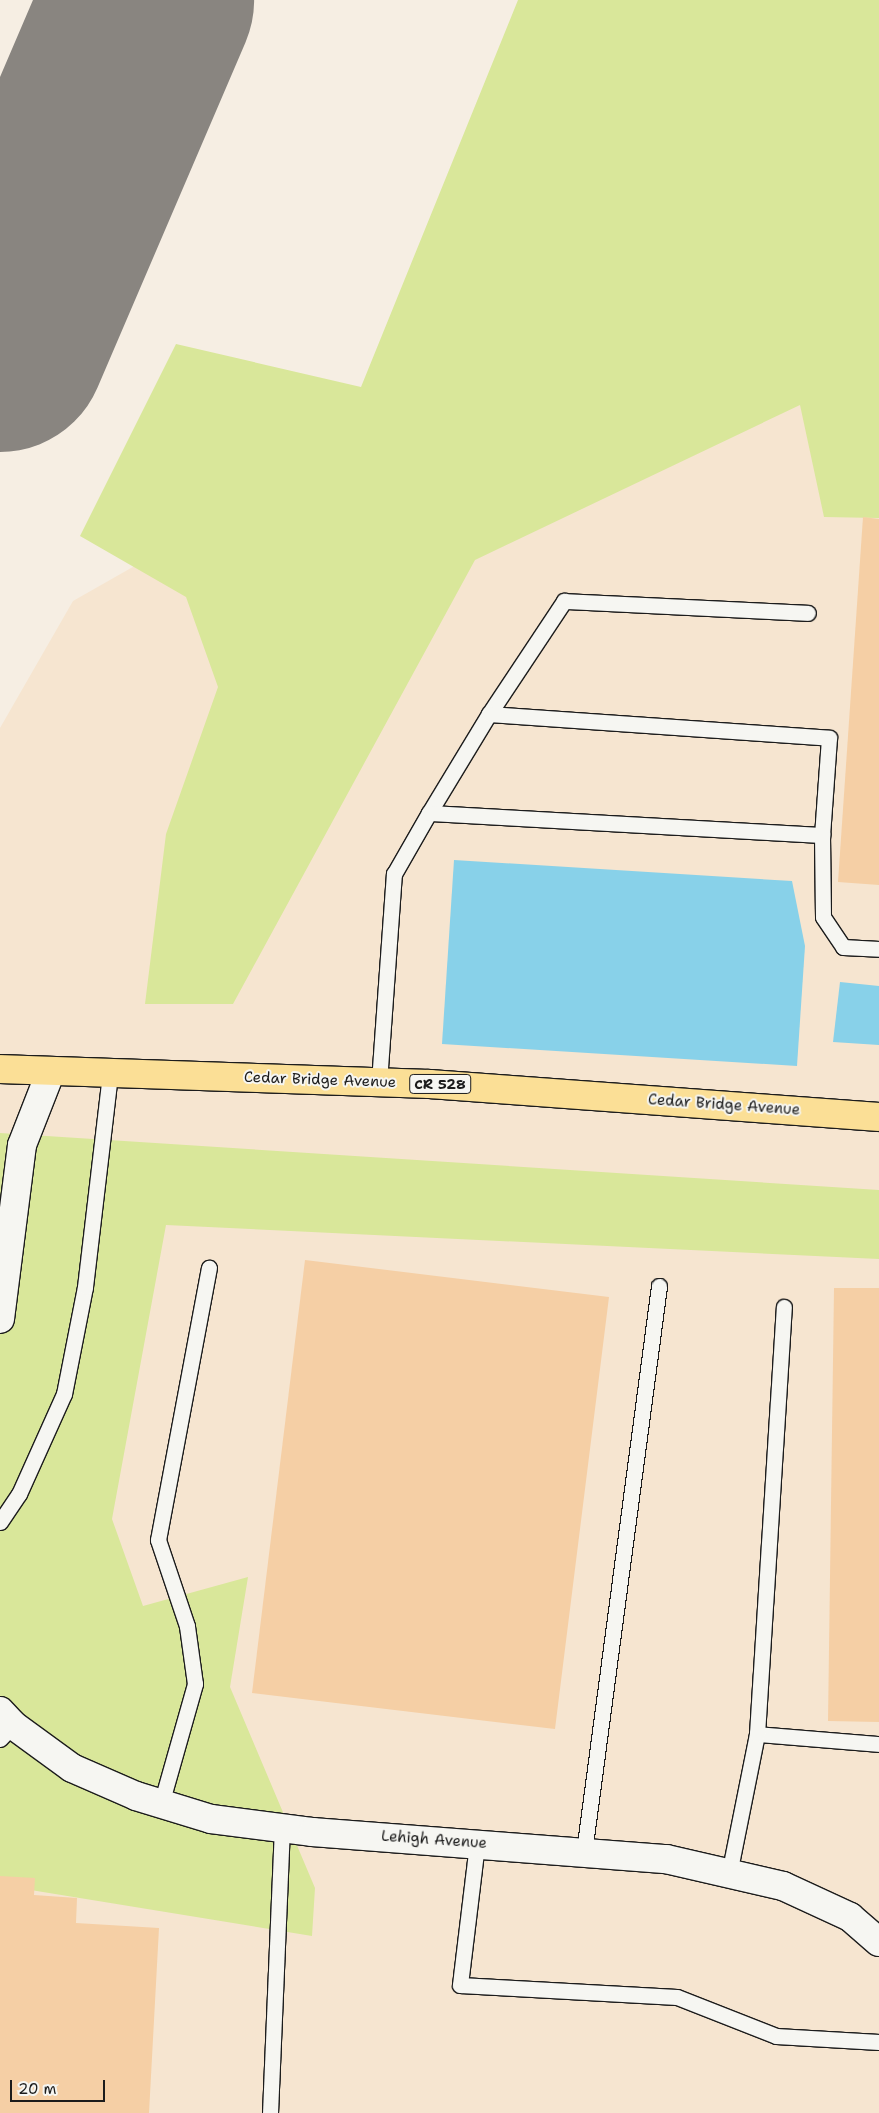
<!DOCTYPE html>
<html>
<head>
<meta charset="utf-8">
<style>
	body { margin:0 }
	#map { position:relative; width:879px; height:2113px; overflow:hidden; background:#f6eee3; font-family:"Shantell Sans",sans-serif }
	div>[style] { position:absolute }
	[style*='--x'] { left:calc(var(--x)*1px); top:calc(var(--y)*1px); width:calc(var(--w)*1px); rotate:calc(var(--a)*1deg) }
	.built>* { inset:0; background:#f6e5d0 }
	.green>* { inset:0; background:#d9e79a }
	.water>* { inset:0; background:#88d1e9 }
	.taxiway>* { height:85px; margin:-42.5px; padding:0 42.5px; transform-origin:42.5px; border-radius:42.5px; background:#898580 }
	.runway>* { height:212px; margin:-106px; padding:0 106px; transform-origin:106px; border-radius:106px; background:#898580 }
	.building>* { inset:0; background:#f5cfa5 }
	.roads { filter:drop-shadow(1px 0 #1c1c1c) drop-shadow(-1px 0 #1c1c1c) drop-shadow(0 1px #1c1c1c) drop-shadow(0 -1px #1c1c1c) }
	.lane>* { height:15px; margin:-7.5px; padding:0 7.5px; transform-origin:7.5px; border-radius:7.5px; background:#f6f6f2 }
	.street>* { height:28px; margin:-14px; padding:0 14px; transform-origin:14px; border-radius:14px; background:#f6f6f2 }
	.primary>* { height:28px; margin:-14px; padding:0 14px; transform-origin:14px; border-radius:14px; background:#fbdf96 }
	span { translate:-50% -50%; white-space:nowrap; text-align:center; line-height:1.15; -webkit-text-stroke:4px #f6f6f2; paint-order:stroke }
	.shield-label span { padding:1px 4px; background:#f6f6f2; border:1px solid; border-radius:4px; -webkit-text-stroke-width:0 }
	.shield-label { font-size:14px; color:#1c1c1c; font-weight:700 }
	.street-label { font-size:15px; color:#1c1c1c }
	.scale { position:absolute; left:10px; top:2080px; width:95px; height:22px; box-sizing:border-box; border:2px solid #1c1c1c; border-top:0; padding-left:6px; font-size:15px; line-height:18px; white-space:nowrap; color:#1c1c1c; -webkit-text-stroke:4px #f6f6f2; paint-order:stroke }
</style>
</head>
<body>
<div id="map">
	<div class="built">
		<div style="clip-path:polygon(879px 0,879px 2113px,0 2113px,0 728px,73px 601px,284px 481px)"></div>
	</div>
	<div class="green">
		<div style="clip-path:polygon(518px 0,879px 0,879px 518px,824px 517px,800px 405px,475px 560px,233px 1004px,145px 1004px,166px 834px,218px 687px,186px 597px,80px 536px,176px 344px,361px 387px)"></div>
		<div style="clip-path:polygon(0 1133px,879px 1190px,879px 1259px,166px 1225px,112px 1519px,143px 1606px,248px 1577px,230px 1687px,315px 1888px,312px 1936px,0 1885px)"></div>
	</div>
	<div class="water">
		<div style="clip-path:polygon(454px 860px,792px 881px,805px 946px,797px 1066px,442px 1044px)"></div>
		<div style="clip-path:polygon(840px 982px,879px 986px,879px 1045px,833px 1042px)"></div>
	</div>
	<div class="taxiway">
		<div style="--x:0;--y:207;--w:20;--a:24"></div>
		<div style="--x:18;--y:215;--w:22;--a:-13"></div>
		<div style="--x:39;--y:210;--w:30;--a:-30"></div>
	</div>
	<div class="runway">
		<div style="--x:0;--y:346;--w:376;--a:-66.8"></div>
	</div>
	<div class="building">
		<div style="clip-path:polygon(863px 517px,879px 519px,879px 885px,838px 882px)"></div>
		<div style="clip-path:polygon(305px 1260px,609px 1297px,555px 1729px,252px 1693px)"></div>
		<div style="clip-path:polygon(834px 1288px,879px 1288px,879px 1722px,828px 1721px)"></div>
		<div style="clip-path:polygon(0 1876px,35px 1878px,34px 1895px,77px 1898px,76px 1923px,159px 1928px,149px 2113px,0 2113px)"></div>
	</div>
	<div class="roads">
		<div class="lane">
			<div style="--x:489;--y:714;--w:136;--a:-56.4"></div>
			<div style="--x:564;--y:601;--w:244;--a:2.8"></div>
			<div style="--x:429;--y:813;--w:116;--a:-58.8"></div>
			<div style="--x:489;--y:714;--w:341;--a:4"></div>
			<div style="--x:829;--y:738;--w:97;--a:94.1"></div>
			<div style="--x:379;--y:1082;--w:209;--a:-85.9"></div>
			<div style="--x:394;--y:874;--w:70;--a:-60.2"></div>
			<div style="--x:429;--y:813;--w:394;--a:3.2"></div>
			<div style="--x:822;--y:835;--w:82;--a:89.3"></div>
			<div style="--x:823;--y:917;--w:36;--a:56"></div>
			<div style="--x:843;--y:947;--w:36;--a:3"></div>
			<div style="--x:0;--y:1522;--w:34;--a:-56"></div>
			<div style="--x:19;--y:1494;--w:110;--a:-65.8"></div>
			<div style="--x:64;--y:1394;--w:109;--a:-78.9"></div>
			<div style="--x:85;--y:1287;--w:215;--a:-83.3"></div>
			<div style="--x:757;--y:1734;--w:122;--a:4.7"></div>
			<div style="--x:0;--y:1739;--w:19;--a:-47"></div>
			<div style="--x:161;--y:1804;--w:125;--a:-74.2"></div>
			<div style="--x:195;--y:1684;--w:59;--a:-97.9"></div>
			<div style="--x:187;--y:1626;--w:91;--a:-108.6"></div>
			<div style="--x:158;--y:1540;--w:277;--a:-79.4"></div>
			<div style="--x:477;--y:1844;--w:142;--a:96.9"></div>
			<div style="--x:460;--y:1985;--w:217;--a:3.2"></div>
			<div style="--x:677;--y:1997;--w:106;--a:21.5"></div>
			<div style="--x:776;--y:2036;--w:103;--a:3.3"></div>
			<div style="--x:584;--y:1852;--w:571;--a:-82.45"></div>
			<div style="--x:729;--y:1874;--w:143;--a:-78.7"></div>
			<div style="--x:757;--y:1734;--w:428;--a:-86.4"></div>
			<div style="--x:270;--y:2113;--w:285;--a:-87.6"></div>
		</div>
		<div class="street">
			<div style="--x:0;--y:1319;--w:175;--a:-82.8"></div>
			<div style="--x:22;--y:1145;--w:79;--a:-68.6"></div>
			<div style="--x:0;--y:1711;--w:19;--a:47"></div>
			<div style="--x:13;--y:1725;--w:73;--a:36.1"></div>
			<div style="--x:72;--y:1768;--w:70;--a:23.6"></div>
			<div style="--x:136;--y:1796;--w:78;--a:17"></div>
			<div style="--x:211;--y:1819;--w:103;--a:7.3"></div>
			<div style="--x:313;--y:1832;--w:354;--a:4.4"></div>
			<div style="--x:666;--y:1859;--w:120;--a:13"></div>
			<div style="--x:783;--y:1886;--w:74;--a:24.8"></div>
			<div style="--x:850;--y:1917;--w:38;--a:41"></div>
		</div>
		<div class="primary">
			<div style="--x:0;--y:1069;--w:430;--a:2"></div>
			<div style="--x:430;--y:1084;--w:450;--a:4.2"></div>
		</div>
	</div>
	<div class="shield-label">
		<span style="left:440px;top:1084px">CR 528</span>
	</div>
	<div class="street-label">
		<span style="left:320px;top:1080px;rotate:2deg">Cedar Bridge Avenue</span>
		<span style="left:724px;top:1105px;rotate:4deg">Cedar Bridge Avenue</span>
		<span style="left:434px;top:1840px;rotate:4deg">Lehigh Avenue</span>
	</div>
	<div class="scale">20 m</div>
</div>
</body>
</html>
